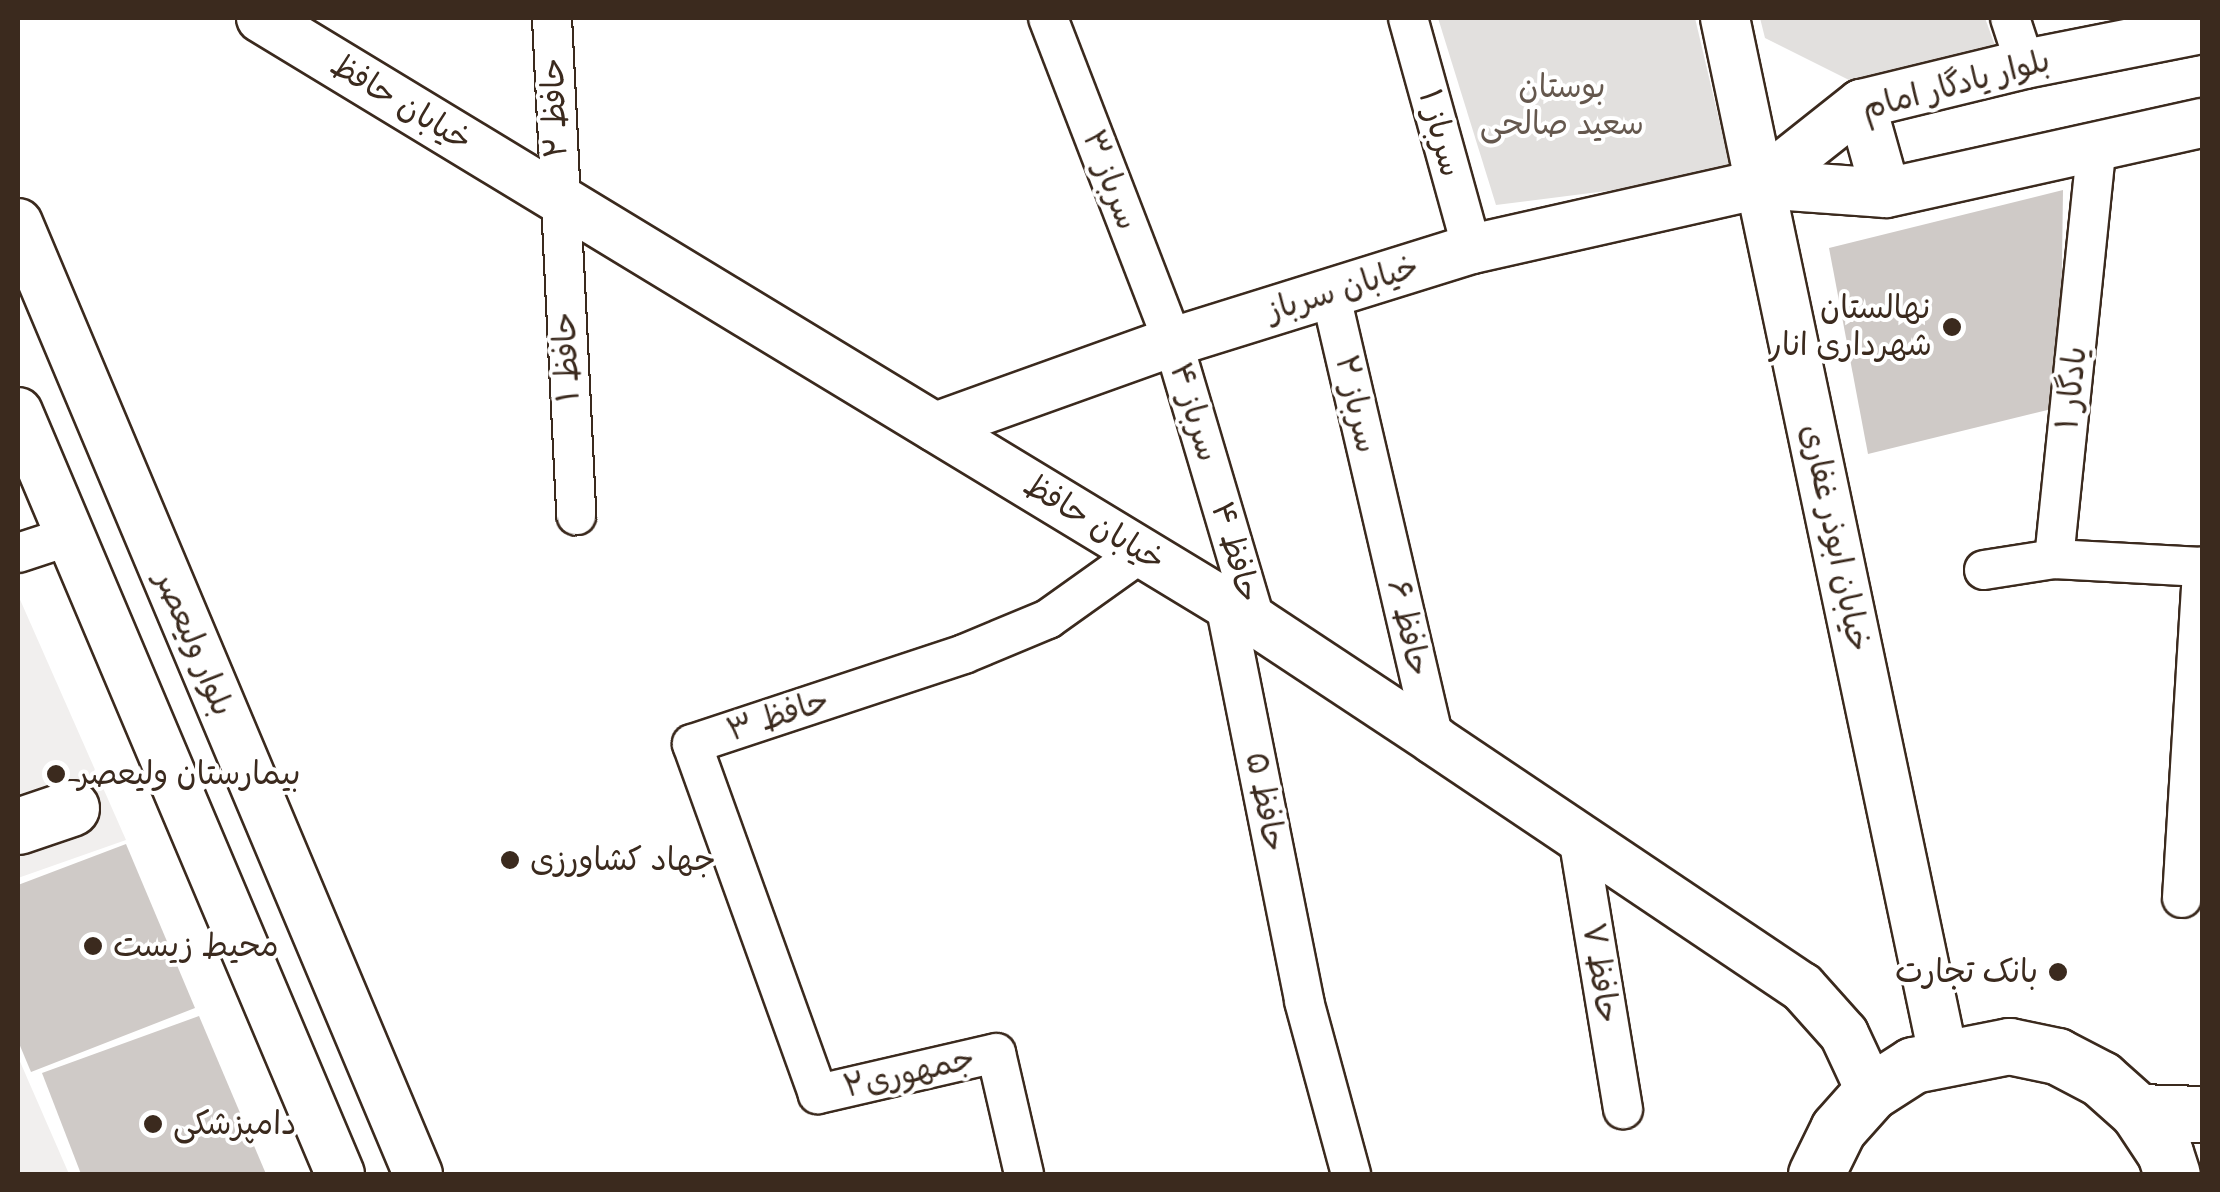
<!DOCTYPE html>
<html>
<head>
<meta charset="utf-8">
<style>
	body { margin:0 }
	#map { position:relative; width:2220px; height:1192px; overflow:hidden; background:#fff; font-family:Sriracha,"Playpen Sans Arabic",sans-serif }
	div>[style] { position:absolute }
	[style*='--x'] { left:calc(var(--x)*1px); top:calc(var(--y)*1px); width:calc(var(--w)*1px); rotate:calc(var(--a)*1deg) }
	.built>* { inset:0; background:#f1efee }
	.green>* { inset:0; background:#e2e0de }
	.building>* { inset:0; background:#cfcac7 }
	.roads { filter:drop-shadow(2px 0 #3b2a1e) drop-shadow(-2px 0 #3b2a1e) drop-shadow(0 2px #3b2a1e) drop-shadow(0 -2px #3b2a1e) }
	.minor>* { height:38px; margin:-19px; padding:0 19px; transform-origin:19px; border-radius:19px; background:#fff }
	.tertiary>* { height:48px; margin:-24px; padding:0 24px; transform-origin:24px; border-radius:24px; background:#fff }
	.secondary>* { height:55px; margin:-27.5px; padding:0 27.5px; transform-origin:27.5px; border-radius:27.5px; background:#fff }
	.primary>* { height:55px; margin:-27.5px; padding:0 27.5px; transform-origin:27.5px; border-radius:27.5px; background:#fff }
	.dots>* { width:28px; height:28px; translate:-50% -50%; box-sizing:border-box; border:5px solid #fff; border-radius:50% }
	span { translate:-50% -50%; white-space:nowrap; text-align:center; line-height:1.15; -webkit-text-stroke:8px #fff; paint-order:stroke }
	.street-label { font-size:32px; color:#3b2a1e }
	.park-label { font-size:32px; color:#65584e }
	.poi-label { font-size:32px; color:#3b2a1e }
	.right { translate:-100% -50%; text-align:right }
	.left { translate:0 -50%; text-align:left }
	.frame { position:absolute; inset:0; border:20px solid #3b2a1e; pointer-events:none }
</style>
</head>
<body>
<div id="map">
	<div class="built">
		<div style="clip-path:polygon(18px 595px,126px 840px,18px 878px)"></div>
		<div style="clip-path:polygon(18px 1057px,69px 1174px,18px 1174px)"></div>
	</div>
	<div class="green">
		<div style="clip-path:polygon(1438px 18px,1695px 18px,1732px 175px,1496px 205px)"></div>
		<div style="clip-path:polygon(1760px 18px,1985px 18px,1997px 51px,1857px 84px,1765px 38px)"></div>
	</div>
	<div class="building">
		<div style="clip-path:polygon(2063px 190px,2060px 407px,1868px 454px,1829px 248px)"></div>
		<div style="clip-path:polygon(126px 844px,195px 1008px,31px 1072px,18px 1041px,18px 885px)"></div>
		<div style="clip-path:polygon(199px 1016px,266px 1174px,81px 1174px,42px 1073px)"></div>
	</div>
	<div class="roads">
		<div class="minor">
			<div style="--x:552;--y:18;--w:498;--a:87.2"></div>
			<div style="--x:1048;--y:18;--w:347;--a:68.9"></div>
			<div style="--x:1173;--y:342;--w:292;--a:73.5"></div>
			<div style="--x:1408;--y:18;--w:240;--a:74.5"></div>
			<div style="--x:2010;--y:18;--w:48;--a:71.9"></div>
			<div style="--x:1330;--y:292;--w:460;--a:76.9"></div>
			<div style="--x:18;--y:553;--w:55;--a:-18.1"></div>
			<div style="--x:2054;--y:559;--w:148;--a:3.1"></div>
			<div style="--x:1984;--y:570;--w:71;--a:-8.9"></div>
			<div style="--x:2054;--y:559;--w:415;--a:-84.1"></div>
			<div style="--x:1225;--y:604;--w:405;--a:78.7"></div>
			<div style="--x:1304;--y:1001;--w:179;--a:74.8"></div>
			<div style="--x:1578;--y:837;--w:276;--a:80.6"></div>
			<div style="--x:2182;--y:898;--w:332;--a:-86.5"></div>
			<div style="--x:1024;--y:1174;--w:124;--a:-103"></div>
			<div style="--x:996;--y:1053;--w:183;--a:167"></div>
			<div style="--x:818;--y:1094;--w:372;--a:-109.8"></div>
			<div style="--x:692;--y:744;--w:287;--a:-18.3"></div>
			<div style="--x:964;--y:654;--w:91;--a:-22.6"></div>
			<div style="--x:1048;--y:619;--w:115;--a:-35.5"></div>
		</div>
		<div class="tertiary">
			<div style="--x:261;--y:18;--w:1164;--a:31.26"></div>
			<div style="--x:1256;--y:622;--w:214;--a:33.5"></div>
			<div style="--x:1434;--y:740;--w:443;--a:33.9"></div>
			<div style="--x:1802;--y:987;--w:63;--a:48.2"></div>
			<div style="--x:1844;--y:1034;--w:64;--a:65"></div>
			<div style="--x:1725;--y:18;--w:1064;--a:78.12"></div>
			<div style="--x:1861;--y:104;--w:92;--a:74.3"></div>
			<div style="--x:1760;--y:184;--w:129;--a:-38.4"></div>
			<div style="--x:1861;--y:104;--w:169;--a:-13.7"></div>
			<div style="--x:2025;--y:64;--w:180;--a:-11.2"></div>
			<div style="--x:18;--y:223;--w:1032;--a:67.19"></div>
			<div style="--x:18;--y:412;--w:827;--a:67.09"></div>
			<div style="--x:935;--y:427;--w:253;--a:-19.7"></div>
			<div style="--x:1173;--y:342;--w:313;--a:-17.3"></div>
			<div style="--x:1472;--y:249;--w:295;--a:-12.7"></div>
			<div style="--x:1760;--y:184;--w:126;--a:4.1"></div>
			<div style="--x:1886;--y:193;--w:324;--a:-12.5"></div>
		</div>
		<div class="secondary">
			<div style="--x:18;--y:826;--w:56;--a:-18.8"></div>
		</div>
		<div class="primary">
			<div style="--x:2138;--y:1112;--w:64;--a:1.8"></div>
			<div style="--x:1816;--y:1174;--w:50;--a:-63.9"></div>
			<div style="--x:1838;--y:1129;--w:50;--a:-48.3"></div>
			<div style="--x:1871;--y:1092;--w:50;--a:-32.7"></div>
			<div style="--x:1913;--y:1065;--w:98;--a:-11.2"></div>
			<div style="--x:2009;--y:1046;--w:49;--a:11.8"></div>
			<div style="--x:2057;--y:1056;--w:50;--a:27.6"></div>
			<div style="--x:2101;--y:1079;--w:50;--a:41.7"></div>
			<div style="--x:2138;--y:1112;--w:49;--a:56.6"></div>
			<div style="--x:2165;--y:1153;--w:22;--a:72"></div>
		</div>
	</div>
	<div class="dots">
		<div style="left:1952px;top:327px;background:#3b2a1e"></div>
		<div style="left:56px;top:774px;background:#3b2a1e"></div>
		<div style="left:510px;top:860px;background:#3b2a1e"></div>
		<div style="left:93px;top:946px;background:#3b2a1e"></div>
		<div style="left:2058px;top:972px;background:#3b2a1e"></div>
		<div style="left:153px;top:1124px;background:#3b2a1e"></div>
	</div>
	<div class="street-label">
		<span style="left:1956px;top:85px;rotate:-15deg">بلوار یادگار امام</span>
		<span style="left:401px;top:103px;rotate:31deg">خیابان حافظ</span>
		<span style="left:555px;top:108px;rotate:-92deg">حافظ ۲</span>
		<span style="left:1440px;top:133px;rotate:75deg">سرباز ۱</span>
		<span style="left:1110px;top:180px;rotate:69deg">سرباز ۳</span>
		<span style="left:1343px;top:289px;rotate:-17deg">خیابان سرباز</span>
		<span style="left:567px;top:357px;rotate:-93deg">حافظ ۱</span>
		<span style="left:2072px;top:388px;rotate:-84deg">یادگار ۱</span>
		<span style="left:1356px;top:404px;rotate:77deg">سرباز ۲</span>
		<span style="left:1194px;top:412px;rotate:73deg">سرباز ۴</span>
		<span style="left:1094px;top:523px;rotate:31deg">خیابان حافظ</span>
		<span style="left:1835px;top:538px;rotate:78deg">خیابان ابوذر غفاری</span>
		<span style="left:1235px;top:552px;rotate:74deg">حافظ ۴</span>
		<span style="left:1408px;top:628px;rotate:77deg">حافظ ۶</span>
		<span style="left:194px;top:644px;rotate:67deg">بلوار ولیعصر</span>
		<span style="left:778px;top:716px;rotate:-18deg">حافظ ۳</span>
		<span style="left:1265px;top:802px;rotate:79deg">حافظ ۵</span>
		<span style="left:1600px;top:973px;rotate:81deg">حافظ ۷</span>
		<span style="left:909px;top:1073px;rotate:-13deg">جمهوری۲</span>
	</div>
	<div class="park-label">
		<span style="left:1562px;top:106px">بوستان<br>سعید صالحی</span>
	</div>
	<div class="poi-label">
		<span class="right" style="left:1932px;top:327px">نهالستان<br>شهرداری انار</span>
		<span class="left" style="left:78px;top:774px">بیمارستان ولیعصر</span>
		<span class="left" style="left:530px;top:860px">جهاد کشاورزی</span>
		<span class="left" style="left:113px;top:946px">محیط زیست</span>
		<span class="right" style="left:2038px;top:972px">بانک تجارت</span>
		<span class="left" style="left:173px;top:1124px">دامپزشکی</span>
	</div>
	<div class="frame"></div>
</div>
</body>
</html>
